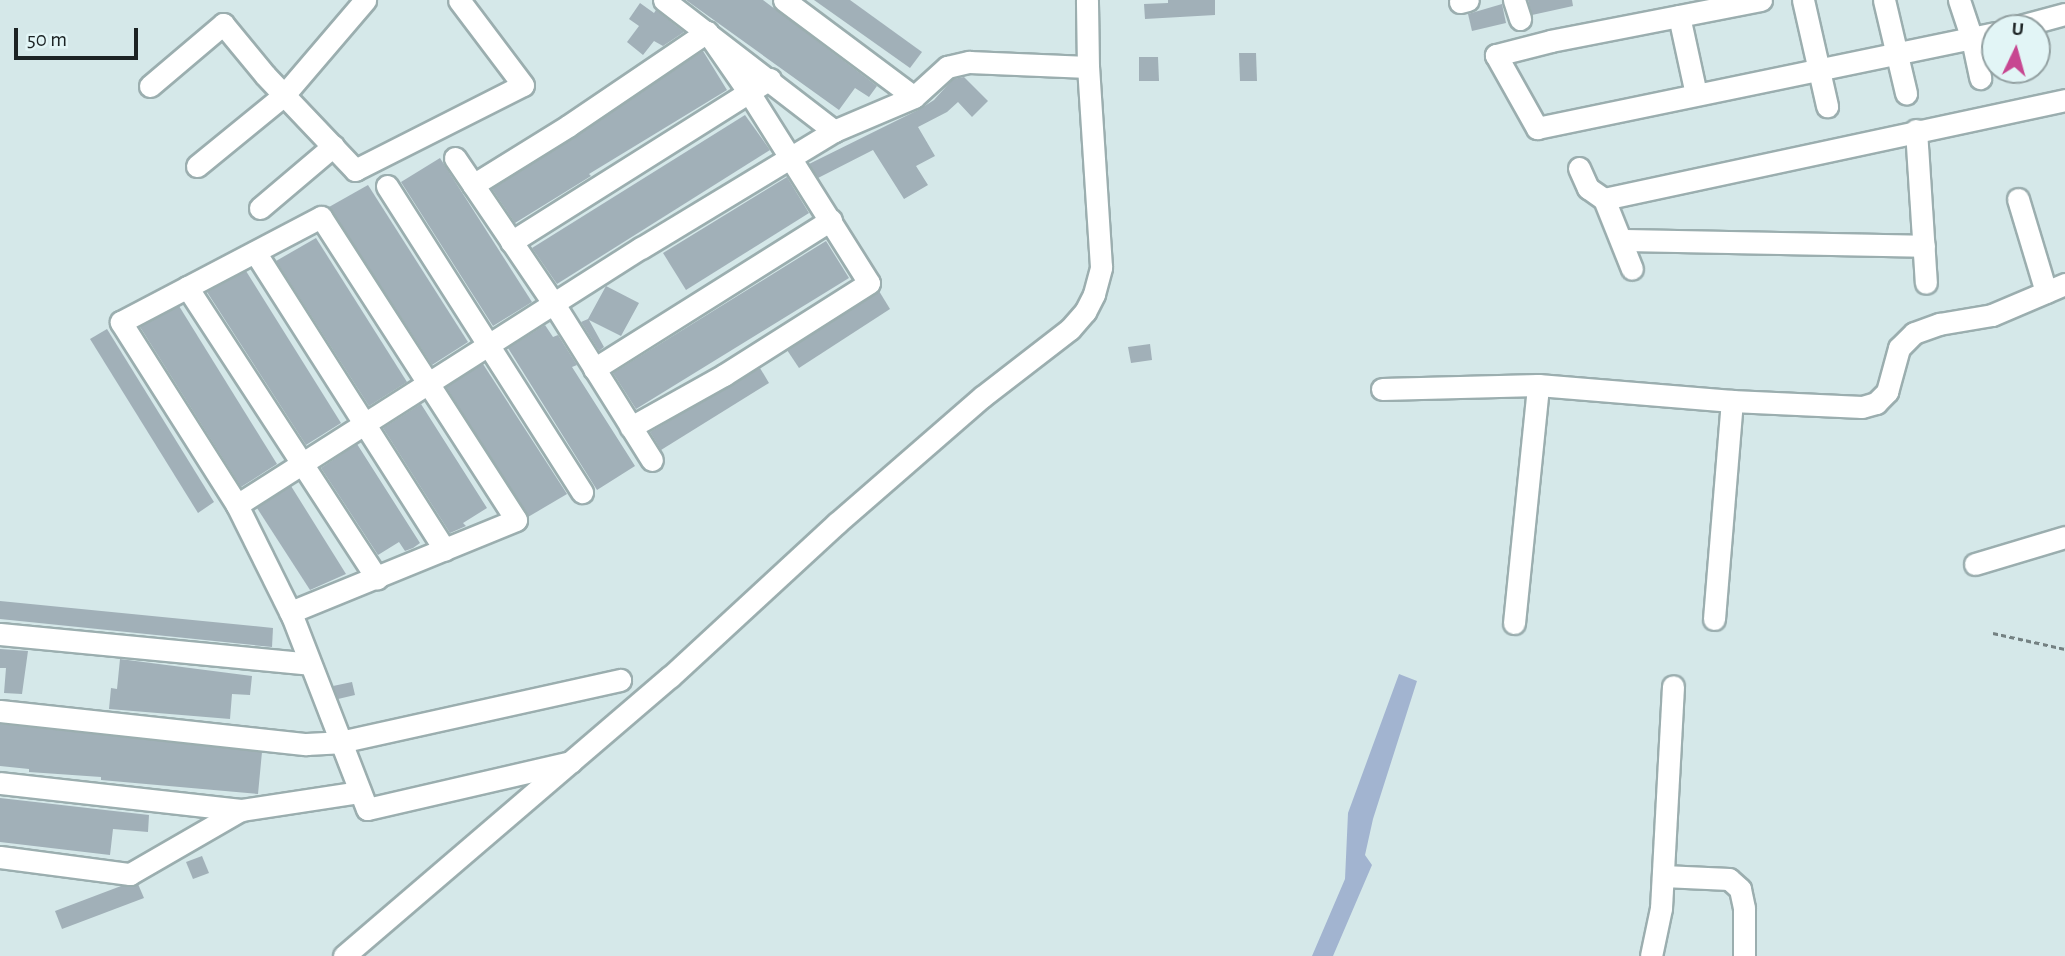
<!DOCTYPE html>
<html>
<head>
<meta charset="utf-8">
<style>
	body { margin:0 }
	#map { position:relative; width:2065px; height:956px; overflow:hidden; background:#d5e8e9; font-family:"Alegreya Sans",sans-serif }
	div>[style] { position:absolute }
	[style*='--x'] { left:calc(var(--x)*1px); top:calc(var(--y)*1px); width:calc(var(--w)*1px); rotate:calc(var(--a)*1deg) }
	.water>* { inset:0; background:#a2b4d0 }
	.building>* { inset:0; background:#a1b0b8 }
	.path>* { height:2.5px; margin-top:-1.25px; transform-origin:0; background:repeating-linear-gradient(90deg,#748182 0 5px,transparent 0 8.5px) }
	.roads { filter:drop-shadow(2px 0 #9baeaf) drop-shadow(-2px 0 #9baeaf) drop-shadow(0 2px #9baeaf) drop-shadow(0 -2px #9baeaf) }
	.minor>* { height:21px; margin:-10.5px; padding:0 10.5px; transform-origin:10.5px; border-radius:10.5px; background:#fff }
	span { translate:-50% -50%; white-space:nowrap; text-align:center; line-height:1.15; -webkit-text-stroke:5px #e2f5f6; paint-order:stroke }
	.north { position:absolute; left:1981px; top:14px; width:70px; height:70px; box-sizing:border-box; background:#e2f5f6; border:2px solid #93a1a2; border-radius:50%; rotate:5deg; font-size:19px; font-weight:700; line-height:28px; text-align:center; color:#1c2324 }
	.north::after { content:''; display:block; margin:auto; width:24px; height:32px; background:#c74791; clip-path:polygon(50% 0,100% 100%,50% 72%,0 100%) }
	.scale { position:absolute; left:14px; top:28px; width:124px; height:32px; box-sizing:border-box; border:4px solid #1c2324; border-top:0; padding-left:9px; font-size:21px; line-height:24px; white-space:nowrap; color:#1c2324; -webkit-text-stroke:5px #e2f5f6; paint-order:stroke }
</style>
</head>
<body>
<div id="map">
	<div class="water">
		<div style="clip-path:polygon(1399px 674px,1417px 681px,1373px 819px,1365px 855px,1372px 865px,1333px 956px,1312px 956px,1345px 879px,1348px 813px)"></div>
	</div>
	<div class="building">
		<div style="clip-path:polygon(686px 0,763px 0,877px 86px,869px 97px,855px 88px,839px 110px)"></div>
		<div style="clip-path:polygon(814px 0,850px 0,922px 52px,910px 68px)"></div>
		<div style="clip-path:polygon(1168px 0,1215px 0,1215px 15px,1145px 19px,1144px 4px,1168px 3px)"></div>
		<div style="clip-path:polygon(1528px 0,1572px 0,1573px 6px,1532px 15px)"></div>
		<div style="clip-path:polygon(640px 3px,654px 13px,656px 10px,684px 32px,663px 46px,654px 41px,643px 55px,627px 42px,639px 26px,629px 19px)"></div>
		<div style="clip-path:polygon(1502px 4px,1506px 23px,1472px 31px,1468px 14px)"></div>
		<div style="clip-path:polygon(703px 51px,727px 90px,589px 174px,591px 176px,515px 223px,492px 189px)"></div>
		<div style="clip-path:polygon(1239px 53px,1256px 53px,1257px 81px,1240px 81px)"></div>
		<div style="clip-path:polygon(1139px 57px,1158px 57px,1159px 81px,1139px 81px)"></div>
		<div style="clip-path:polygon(964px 77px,988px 101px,972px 117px,958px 102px,947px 112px,918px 127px,935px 156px,916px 166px,928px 185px,904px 199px,873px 150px,818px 178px,809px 164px,920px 109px,934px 100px,953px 79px)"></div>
		<div style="clip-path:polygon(745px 115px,770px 150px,557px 284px,532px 248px)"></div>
		<div style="clip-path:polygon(440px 158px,532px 302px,493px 326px,401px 182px)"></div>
		<div style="clip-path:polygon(787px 177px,809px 213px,686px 290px,663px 253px)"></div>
		<div style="clip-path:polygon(368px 185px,468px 342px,432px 365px,329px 207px)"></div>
		<div style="clip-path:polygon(316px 238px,407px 382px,369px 406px,276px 261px)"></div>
		<div style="clip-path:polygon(826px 241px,849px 278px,636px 409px,613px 373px)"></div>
		<div style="clip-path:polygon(246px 271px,341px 423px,306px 445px,207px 292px)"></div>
		<div style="clip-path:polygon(606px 286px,639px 303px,621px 336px,589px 320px,604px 347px,599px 351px,581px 322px,588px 319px)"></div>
		<div style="clip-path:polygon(879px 291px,890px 309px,799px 368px,787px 350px)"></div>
		<div style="clip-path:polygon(179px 306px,277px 464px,241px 487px,140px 327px)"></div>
		<div style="clip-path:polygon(545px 325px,553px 337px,558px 335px,577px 365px,572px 367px,635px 466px,597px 490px,508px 348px)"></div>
		<div style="clip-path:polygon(107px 329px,214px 502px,198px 513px,90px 339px)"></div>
		<div style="clip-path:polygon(1150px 344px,1152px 360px,1131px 363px,1128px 347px)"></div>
		<div style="clip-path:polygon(483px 364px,567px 494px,528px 517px,446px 387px)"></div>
		<div style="clip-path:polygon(760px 368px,769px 383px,661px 450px,650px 432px)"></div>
		<div style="clip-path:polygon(421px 404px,487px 508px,463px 523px,466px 526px,450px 533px,383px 428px)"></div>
		<div style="clip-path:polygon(357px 444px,420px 543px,413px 548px,405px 551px,399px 542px,378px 555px,321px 468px)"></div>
		<div style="clip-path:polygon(291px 486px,346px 574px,310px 590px,257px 508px)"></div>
		<div style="clip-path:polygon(0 601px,273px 628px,272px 647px,0 619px)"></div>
		<div style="clip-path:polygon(0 649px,28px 651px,22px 694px,4px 693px,6px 668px,0 668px)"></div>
		<div style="clip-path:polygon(120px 659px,252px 676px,250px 695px,232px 694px,230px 719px,109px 709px,111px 688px,117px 689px)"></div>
		<div style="clip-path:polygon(352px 682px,355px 695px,338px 699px,333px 686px)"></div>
		<div style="clip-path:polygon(0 724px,262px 752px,258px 794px,101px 780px,101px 777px,29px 772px,29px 769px,0 766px)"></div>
		<div style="clip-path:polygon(0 798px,149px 815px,148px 832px,113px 829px,110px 855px,0 842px)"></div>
		<div style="clip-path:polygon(202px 856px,209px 873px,193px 879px,186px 862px)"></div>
		<div style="clip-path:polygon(138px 884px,144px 898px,62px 929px,55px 911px,121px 886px)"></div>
	</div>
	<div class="path">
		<div style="--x:1993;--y:633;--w:74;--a:12.5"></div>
	</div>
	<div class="roads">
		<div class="minor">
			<div style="--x:664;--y:0;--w:215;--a:37.6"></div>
			<div style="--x:784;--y:0;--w:162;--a:36.7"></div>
			<div style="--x:1514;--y:0;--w:20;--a:72"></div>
			<div style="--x:1761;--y:0;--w:214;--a:169"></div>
			<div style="--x:1551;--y:41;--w:57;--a:165.7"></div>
			<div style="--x:1496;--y:55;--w:84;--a:60.7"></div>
			<div style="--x:1537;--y:128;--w:468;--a:-11.7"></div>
			<div style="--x:1803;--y:0;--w:109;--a:77.2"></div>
			<div style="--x:1884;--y:0;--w:96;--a:76.7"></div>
			<div style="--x:1959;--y:0;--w:41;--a:71.6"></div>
			<div style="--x:1972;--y:39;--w:40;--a:78"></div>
			<div style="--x:1460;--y:2;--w:8;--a:-14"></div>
			<div style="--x:1679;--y:16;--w:80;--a:77.7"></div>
			<div style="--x:2013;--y:28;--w:54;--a:-15.1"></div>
			<div style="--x:150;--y:86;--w:96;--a:-40.3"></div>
			<div style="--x:223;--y:24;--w:66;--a:50.5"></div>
			<div style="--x:265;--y:75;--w:131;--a:46.5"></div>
			<div style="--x:355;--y:170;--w:188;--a:-26.8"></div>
			<div style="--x:523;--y:85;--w:106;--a:-127"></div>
			<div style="--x:1916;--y:130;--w:153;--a:86.3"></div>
			<div style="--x:455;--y:158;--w:176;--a:55.9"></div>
			<div style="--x:554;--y:304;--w:184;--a:57.9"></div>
			<div style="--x:197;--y:166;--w:112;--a:-39.2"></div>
			<div style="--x:284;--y:95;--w:125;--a:-49.5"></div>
			<div style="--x:1579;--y:168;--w:22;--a:66"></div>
			<div style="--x:1588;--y:188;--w:19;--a:35"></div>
			<div style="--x:1604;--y:199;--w:472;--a:-12.1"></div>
			<div style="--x:473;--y:185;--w:112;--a:-31.8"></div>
			<div style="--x:568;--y:126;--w:168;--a:-34.1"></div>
			<div style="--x:707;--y:32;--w:75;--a:55.3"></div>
			<div style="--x:750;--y:94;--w:223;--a:57.8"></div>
			<div style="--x:869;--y:283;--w:172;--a:147.6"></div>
			<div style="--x:724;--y:375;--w:107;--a:150.8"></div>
			<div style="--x:387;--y:186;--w:363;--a:57.5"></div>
			<div style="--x:1604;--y:199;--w:75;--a:68.2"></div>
			<div style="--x:2018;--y:199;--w:97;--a:73.2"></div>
			<div style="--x:260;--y:208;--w:96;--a:-40.3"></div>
			<div style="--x:1623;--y:240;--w:301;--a:1.1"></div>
			<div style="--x:511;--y:242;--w:306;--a:-32.2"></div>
			<div style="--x:255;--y:252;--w:353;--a:57.5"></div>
			<div style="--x:187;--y:287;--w:348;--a:56.9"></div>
			<div style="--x:594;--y:369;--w:280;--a:-32.2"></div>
			<div style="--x:1382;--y:389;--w:156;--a:-1.5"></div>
			<div style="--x:1538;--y:385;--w:195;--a:4.7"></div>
			<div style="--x:1732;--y:401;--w:130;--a:2.6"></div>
			<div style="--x:1862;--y:407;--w:15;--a:-16"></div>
			<div style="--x:1876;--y:403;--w:16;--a:-45"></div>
			<div style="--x:1887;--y:392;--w:46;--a:-74.7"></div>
			<div style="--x:1899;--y:348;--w:21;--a:-45"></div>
			<div style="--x:1914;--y:333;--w:27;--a:-20"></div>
			<div style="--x:1939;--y:324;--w:54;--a:-9.6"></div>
			<div style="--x:1992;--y:315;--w:79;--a:-23"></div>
			<div style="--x:237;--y:505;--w:217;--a:-122.4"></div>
			<div style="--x:121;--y:322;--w:226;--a:-27.7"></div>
			<div style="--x:321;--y:217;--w:360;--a:57.2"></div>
			<div style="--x:516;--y:520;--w:244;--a:157.8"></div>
			<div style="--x:1975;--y:564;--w:94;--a:-16.7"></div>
			<div style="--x:1714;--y:619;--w:219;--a:-85.3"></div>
			<div style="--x:1514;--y:623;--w:239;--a:-84.2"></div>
			<div style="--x:0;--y:634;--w:311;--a:5.5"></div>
			<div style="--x:0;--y:711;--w:308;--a:6.2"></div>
			<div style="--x:306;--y:744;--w:34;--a:-3"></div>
			<div style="--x:340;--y:742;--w:287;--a:-12.5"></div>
			<div style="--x:571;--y:762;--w:209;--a:167"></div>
			<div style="--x:367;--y:809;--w:207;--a:-111.2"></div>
			<div style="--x:292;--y:616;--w:124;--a:-116.4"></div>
			<div style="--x:237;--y:505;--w:479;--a:-32.5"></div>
			<div style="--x:641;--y:248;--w:226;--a:-31.2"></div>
			<div style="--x:834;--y:131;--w:87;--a:-23"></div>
			<div style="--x:914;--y:97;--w:45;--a:-42.3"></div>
			<div style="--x:947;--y:67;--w:23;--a:-13"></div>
			<div style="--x:969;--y:62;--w:119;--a:2.4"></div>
			<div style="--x:0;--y:783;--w:243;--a:6.4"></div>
			<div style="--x:0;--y:857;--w:131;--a:7.5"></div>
			<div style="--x:130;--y:874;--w:128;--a:-30"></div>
			<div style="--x:241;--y:810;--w:120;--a:-8.6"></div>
			<div style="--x:1663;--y:876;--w:66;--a:2.6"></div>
			<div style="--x:1729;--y:879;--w:15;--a:42"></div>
			<div style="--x:1740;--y:889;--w:19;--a:78"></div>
			<div style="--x:1744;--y:908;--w:48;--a:90"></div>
			<div style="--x:344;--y:956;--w:429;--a:-40.6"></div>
			<div style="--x:670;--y:677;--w:227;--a:-42.7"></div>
			<div style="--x:837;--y:523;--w:192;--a:-41"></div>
			<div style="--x:982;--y:397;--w:111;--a:-37.7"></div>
			<div style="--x:1070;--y:329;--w:23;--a:-49"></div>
			<div style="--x:1085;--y:312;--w:20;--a:-63"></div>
			<div style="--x:1094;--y:294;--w:28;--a:-75"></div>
			<div style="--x:1101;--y:267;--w:200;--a:-93.7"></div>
			<div style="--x:1088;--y:67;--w:67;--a:-90.9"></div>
			<div style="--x:1651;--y:956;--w:49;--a:-78.2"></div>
			<div style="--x:1661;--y:908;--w:222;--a:-86.9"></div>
		</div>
	</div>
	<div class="north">U</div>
	<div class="scale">50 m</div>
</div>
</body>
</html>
